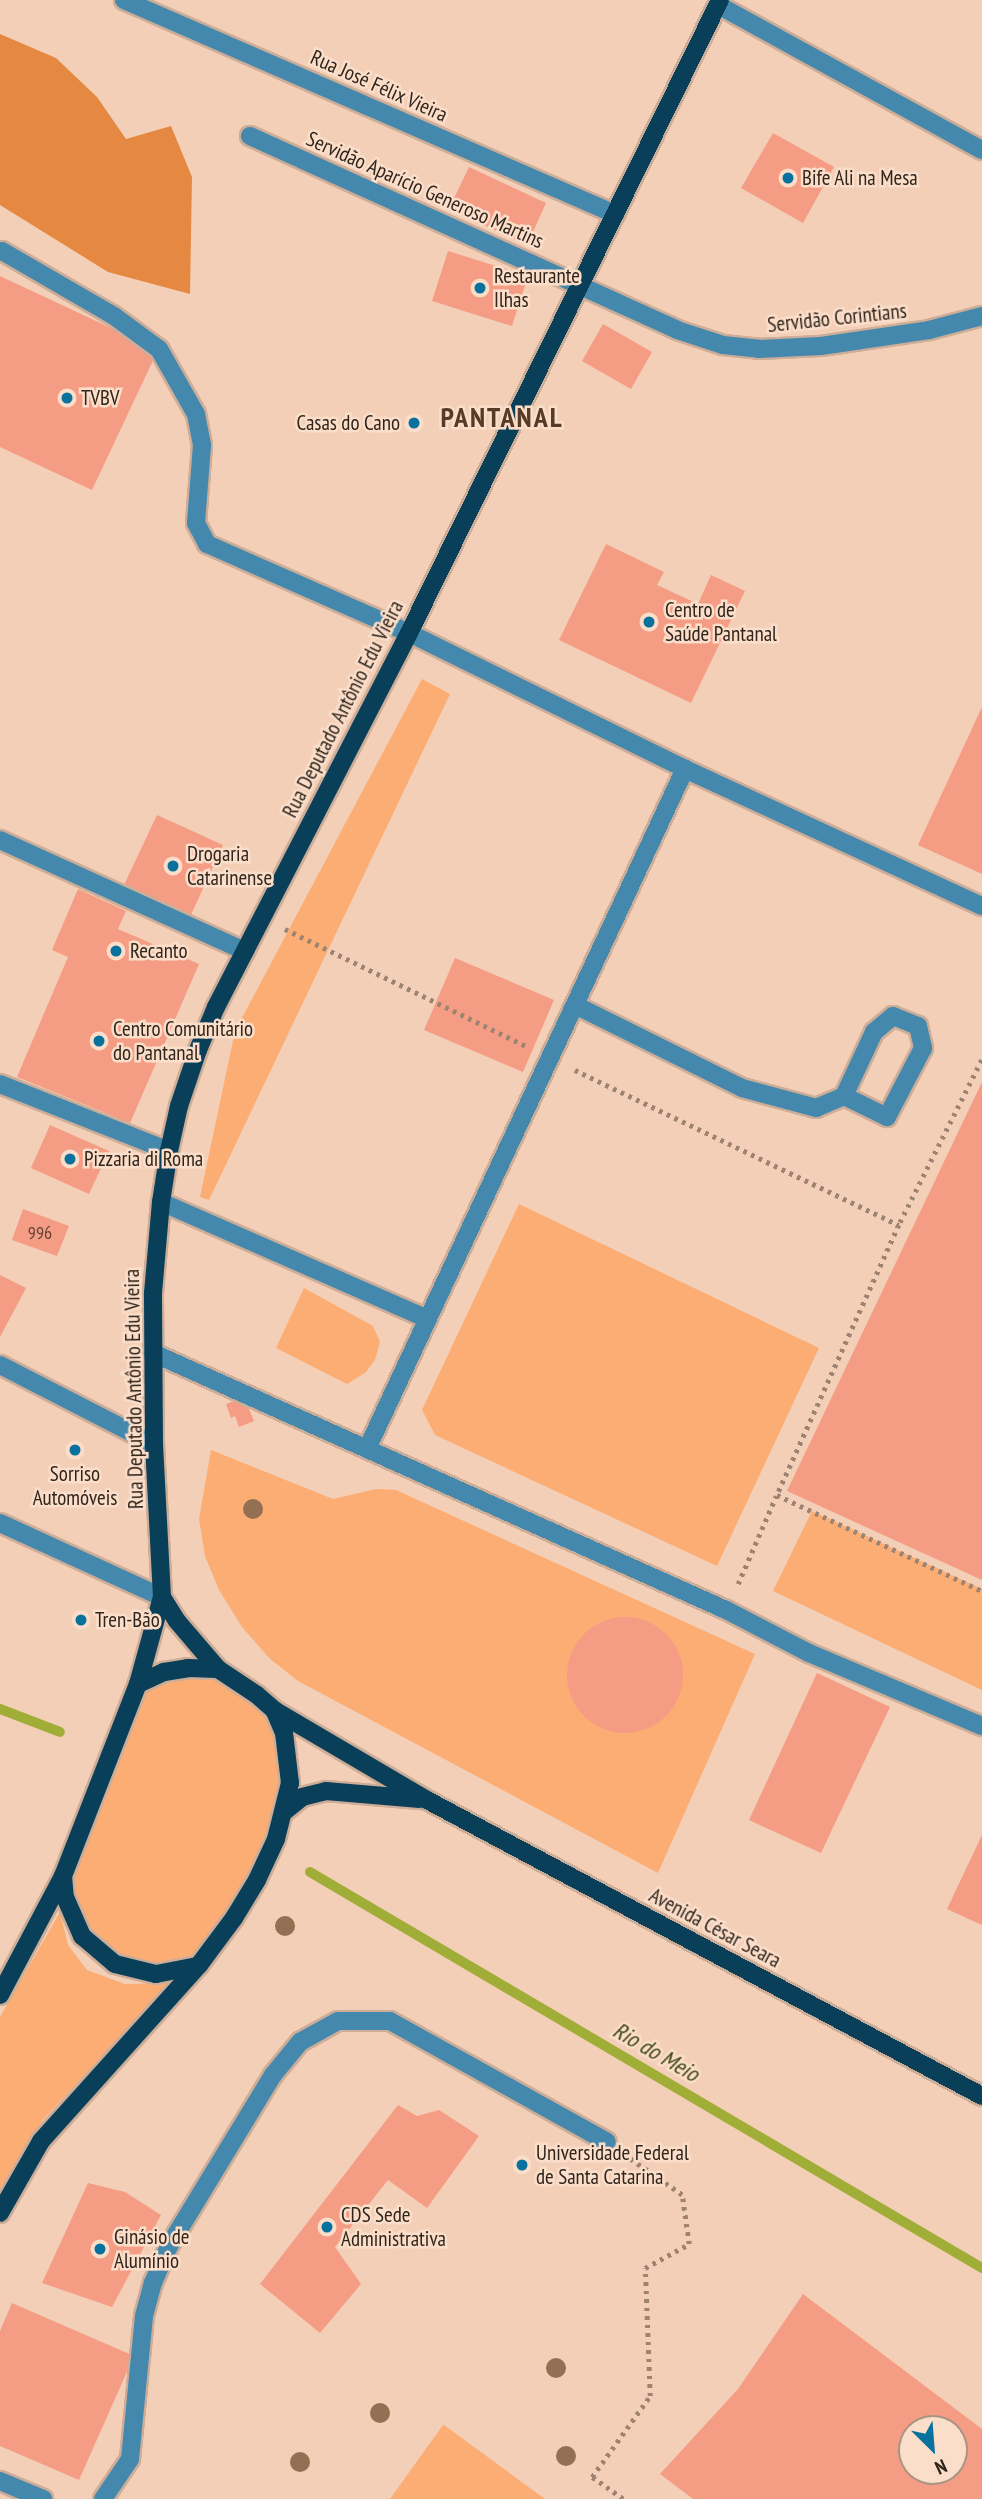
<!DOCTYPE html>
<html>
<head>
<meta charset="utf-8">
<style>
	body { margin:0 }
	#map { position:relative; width:982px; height:2499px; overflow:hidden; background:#f3cfb7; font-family:"PT Sans Narrow",sans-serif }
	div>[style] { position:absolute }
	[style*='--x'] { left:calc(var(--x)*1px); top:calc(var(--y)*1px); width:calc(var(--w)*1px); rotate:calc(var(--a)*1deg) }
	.green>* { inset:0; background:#fcad74 }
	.forest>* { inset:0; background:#e58942 }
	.stream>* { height:10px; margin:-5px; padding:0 5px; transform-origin:5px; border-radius:5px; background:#a0ad36 }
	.building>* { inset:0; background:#f59c84 }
	.round { border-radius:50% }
	.path>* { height:4.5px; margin-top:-2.25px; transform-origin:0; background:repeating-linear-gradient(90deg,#9d8372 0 3.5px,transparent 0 8.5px) }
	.roads { filter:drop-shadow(2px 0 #ccad98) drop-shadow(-2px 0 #ccad98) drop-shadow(0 2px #ccad98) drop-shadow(0 -2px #ccad98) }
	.minor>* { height:18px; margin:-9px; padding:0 9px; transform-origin:9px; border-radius:9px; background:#4488ae }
	.major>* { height:18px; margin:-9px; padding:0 9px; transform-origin:9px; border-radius:9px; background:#0a3f59 }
	.trees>* { width:20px; height:20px; margin:-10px; border-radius:50%; background:#936f54 }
	.dots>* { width:19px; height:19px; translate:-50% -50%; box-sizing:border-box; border:4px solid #fbdeca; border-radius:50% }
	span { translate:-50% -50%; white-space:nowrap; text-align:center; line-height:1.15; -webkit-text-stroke:5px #fbdeca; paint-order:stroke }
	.number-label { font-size:18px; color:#624235 }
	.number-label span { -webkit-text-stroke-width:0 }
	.street-label { font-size:21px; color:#31241b }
	.poi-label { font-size:21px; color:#31241b }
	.left { translate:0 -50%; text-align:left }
	.right { translate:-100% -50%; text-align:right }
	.water-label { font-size:23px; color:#444a1b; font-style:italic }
	.district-label { font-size:28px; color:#583b26; font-weight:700; letter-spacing:2px }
	.north { position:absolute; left:898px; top:2415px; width:70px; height:70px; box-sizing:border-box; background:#fbdeca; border:2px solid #aa9484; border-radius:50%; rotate:155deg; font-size:19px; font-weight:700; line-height:28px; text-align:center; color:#31241b }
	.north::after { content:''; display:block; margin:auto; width:24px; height:32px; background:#09719d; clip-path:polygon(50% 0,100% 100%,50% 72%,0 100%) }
</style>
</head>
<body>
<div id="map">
	<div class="green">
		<div style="clip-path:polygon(422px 679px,450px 694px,209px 1200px,200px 1197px,235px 1031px)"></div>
		<div style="clip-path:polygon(519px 1204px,819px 1348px,717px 1566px,435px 1435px,422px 1410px)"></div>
		<div style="clip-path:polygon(304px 1288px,373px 1326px,380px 1342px,375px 1360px,366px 1372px,347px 1384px,276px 1348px)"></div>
		<div style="clip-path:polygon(211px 1450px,333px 1499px,376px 1489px,396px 1490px,755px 1654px,658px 1873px,298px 1681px,269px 1658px,242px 1627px,219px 1590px,205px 1556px,199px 1519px)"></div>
		<div style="clip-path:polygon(812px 1511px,982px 1589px,982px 1690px,773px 1591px)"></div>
		<div style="clip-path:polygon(180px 1676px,203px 1676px,225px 1681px,267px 1713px,276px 1730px,281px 1774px,258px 1864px,194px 1957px,168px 1967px,122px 1960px,87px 1933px,77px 1909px,71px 1865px,140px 1697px,155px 1684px)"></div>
		<div style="clip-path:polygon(60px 1912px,68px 1945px,87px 1970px,125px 1984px,170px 1983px,42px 2121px,0 2190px,0 2017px)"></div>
		<div style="clip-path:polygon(443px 2425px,444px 2425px,545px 2499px,390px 2499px)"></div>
	</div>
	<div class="forest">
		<div style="clip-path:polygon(0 34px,56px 58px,97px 97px,126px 139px,171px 126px,192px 177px,190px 294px,108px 272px,0 205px)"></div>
	</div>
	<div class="stream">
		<div style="--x:0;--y:1709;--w:64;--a:21"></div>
		<div style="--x:310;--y:1872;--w:780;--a:30.51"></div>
	</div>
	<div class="building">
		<div style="clip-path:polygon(773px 133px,834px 167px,803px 223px,741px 188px)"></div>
		<div style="clip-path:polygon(469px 167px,546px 203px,527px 245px,449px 209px)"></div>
		<div style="clip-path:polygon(448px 251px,528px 276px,512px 326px,432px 301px)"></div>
		<div style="clip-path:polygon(0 276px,158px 350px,92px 490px,0 447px)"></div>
		<div style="clip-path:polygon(603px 324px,652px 352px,631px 389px,582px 361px)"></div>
		<div style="clip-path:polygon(606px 544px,664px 572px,657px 585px,698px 604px,711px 575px,745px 591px,691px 703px,559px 640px)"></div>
		<div style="clip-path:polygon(982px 707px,982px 874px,918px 845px)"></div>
		<div style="clip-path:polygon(157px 815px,223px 845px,190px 917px,123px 887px)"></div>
		<div style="clip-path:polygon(78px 889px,126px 911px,118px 929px,199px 964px,130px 1123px,17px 1077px,68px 957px,52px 950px)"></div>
		<div style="clip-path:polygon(455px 958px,554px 1000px,523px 1072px,424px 1030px)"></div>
		<div style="clip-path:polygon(982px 1082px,982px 1580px,787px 1491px)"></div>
		<div style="clip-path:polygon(50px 1125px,109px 1151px,89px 1194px,31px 1168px)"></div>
		<div style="clip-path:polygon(23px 1209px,69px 1226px,57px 1256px,12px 1240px)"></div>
		<div style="clip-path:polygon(0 1275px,26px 1288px,0 1337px)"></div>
		<div style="clip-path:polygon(244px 1397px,254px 1421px,239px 1427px,235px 1416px,231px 1418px,226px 1404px)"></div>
		<div class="round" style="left:567px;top:1617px;width:116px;height:116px"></div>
		<div style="clip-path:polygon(817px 1673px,890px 1707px,821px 1853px,749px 1820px)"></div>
		<div style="clip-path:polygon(982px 1835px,982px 1925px,947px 1909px)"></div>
		<div style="clip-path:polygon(398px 2105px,417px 2116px,439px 2110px,479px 2136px,427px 2208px,388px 2180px,335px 2247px,361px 2284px,320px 2333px,260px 2284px)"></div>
		<div style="clip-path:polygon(88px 2183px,125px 2192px,161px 2215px,112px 2307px,42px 2283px)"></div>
		<div style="clip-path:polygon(evenodd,803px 2294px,982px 2429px,982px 2499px,693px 2499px,660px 2474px,738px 2389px,803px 2294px,912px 2429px,954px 2429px,954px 2471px,912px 2471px,912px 2429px)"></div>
		<div style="clip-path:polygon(12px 2303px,134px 2356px,79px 2480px,0 2446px,0 2331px)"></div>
	</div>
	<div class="path">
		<div style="--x:285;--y:929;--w:268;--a:25.9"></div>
		<div style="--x:982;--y:1060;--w:185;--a:116.7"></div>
		<div style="--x:899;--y:1225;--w:296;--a:114.3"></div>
		<div style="--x:777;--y:1495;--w:226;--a:25.1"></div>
		<div style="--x:575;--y:1070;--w:359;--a:25.6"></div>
		<div style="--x:738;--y:1584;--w:96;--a:-66.6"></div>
		<div style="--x:623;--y:2499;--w:38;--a:-145"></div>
		<div style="--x:592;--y:2477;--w:100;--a:-54.4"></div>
		<div style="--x:650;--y:2396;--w:128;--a:-92.2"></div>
		<div style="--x:645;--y:2268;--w:50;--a:-28.6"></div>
		<div style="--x:689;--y:2244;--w:49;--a:-98.1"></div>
		<div style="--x:682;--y:2195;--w:65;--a:-145.1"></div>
	</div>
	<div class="roads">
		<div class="minor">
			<div style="--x:124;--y:0;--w:536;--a:23.55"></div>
			<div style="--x:718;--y:5;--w:301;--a:28.8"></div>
			<div style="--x:250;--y:136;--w:469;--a:24.4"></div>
			<div style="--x:677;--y:330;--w:48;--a:18.1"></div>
			<div style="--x:723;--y:345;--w:36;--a:6"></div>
			<div style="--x:759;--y:349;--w:62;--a:-2.8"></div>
			<div style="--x:821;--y:346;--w:109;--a:-8.4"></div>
			<div style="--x:929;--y:330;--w:55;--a:-14.8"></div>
			<div style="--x:2;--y:251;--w:129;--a:30.1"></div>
			<div style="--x:114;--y:316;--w:56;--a:36.3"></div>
			<div style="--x:159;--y:349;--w:75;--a:60.4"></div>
			<div style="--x:196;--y:414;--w:32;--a:79"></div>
			<div style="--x:202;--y:445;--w:78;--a:94.4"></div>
			<div style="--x:196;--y:523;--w:24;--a:62"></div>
			<div style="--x:207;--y:544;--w:221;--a:23.8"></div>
			<div style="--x:409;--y:633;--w:308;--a:26.2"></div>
			<div style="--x:0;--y:840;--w:269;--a:24.4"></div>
			<div style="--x:575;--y:1005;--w:186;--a:26.4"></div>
			<div style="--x:742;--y:1088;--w:77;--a:15.1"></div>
			<div style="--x:816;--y:1108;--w:30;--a:-23"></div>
			<div style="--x:844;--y:1096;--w:71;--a:-64.9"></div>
			<div style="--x:874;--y:1032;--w:25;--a:-40"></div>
			<div style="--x:893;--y:1016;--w:27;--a:22"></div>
			<div style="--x:918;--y:1026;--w:23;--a:77"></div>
			<div style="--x:923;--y:1048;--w:78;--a:117.6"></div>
			<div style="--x:887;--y:1117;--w:48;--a:-154"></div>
			<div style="--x:0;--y:1084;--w:182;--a:21.6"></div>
			<div style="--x:161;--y:1202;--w:291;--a:23.7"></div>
			<div style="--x:153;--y:1353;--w:628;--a:24.16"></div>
			<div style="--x:726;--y:1610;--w:93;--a:27.4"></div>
			<div style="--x:809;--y:1653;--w:188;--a:22.9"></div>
			<div style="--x:0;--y:1365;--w:173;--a:27.2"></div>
			<div style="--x:367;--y:1449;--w:751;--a:-64.94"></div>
			<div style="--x:685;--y:769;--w:327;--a:24.8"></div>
			<div style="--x:0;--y:1523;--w:178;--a:24.6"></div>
			<div style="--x:0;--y:2481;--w:47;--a:22.7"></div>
			<div style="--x:103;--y:2499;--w:48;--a:-56"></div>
			<div style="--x:130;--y:2459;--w:144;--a:-84.4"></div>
			<div style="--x:144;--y:2316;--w:34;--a:-75"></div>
			<div style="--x:153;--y:2283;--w:40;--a:-66.6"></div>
			<div style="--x:169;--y:2246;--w:200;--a:-58.7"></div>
			<div style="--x:273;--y:2075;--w:43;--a:-50.7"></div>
			<div style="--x:300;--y:2042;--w:43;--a:-28.9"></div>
			<div style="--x:338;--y:2021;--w:52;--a:0"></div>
			<div style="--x:390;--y:2021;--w:248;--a:29.1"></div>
		</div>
		<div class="major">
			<div style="--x:162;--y:1597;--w:28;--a:58"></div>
			<div style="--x:177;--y:1621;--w:63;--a:49.5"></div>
			<div style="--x:218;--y:1669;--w:47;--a:33.7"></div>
			<div style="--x:257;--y:1695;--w:23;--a:41"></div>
			<div style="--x:274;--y:1710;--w:178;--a:30.5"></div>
			<div style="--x:427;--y:1800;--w:629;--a:28.07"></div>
			<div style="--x:138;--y:1684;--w:29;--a:-25"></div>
			<div style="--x:164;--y:1672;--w:24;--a:-9"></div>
			<div style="--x:188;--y:1668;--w:30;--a:2"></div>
			<div style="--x:285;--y:1811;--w:22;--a:-39"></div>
			<div style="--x:302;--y:1797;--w:25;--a:-14"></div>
			<div style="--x:326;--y:1791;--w:94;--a:4.9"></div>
			<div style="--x:63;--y:1876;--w:21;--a:85"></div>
			<div style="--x:65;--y:1897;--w:43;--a:66.4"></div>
			<div style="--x:82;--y:1936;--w:43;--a:40.3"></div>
			<div style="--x:115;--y:1964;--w:42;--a:13.7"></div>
			<div style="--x:156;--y:1974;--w:42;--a:-11"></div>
			<div style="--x:0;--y:1995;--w:135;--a:-62.1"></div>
			<div style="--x:63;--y:1876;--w:206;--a:-68.7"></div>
			<div style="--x:138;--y:1684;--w:90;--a:-74.6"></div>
			<div style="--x:162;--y:1597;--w:153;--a:-93"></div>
			<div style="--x:154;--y:1444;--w:151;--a:-90.4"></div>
			<div style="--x:153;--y:1293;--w:91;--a:-85"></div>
			<div style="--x:161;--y:1202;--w:52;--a:-81.1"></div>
			<div style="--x:169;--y:1151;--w:46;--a:-77.5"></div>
			<div style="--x:179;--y:1106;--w:59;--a:-71.3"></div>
			<div style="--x:198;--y:1050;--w:47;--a:-67.3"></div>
			<div style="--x:216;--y:1007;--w:421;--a:-62.7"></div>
			<div style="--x:409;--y:633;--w:705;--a:-63.83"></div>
			<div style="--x:0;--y:2213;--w:83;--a:-60.3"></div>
			<div style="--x:41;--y:2141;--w:237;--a:-48.1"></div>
			<div style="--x:199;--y:1965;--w:59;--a:-53.3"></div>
			<div style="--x:234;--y:1918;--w:44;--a:-58.8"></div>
			<div style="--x:257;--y:1880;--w:45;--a:-65.1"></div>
			<div style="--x:276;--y:1839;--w:58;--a:-76"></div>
			<div style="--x:290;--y:1783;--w:50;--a:-96.8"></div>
			<div style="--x:284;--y:1733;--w:25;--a:-113"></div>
		</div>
	</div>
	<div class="trees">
		<div style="left:253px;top:1509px"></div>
		<div style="left:285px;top:1926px"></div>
		<div style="left:556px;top:2368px"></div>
		<div style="left:380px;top:2413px"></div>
		<div style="left:566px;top:2456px"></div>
		<div style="left:300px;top:2462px"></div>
	</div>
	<div class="dots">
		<div style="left:788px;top:178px;background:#09719d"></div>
		<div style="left:480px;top:288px;background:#09719d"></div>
		<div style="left:67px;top:398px;background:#09719d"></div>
		<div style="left:414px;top:423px;background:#09719d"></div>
		<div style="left:649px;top:622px;background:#09719d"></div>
		<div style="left:173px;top:866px;background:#09719d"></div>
		<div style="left:116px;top:951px;background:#09719d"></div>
		<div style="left:99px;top:1041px;background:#09719d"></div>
		<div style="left:70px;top:1159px;background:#09719d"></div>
		<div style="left:75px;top:1450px;background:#09719d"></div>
		<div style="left:81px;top:1620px;background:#09719d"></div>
		<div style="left:522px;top:2165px;background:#09719d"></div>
		<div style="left:327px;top:2227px;background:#09719d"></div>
		<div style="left:100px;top:2249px;background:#09719d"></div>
	</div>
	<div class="number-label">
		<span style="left:40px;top:1233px">996</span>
	</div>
	<div class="street-label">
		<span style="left:379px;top:86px;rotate:24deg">Rua José Félix Vieira</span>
		<span style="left:425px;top:190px;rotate:24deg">Servidão Aparício Generoso Martins</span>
		<span style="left:837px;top:318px;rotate:-6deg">Servidão Corintians</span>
		<span style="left:343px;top:709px;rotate:-63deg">Rua Deputado Antônio Edu Vieira</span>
		<span style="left:134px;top:1389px;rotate:-91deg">Rua Deputado Antônio Edu Vieira</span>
		<span style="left:715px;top:1928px;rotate:28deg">Avenida César Seara</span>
	</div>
	<div class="poi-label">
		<span class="left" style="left:802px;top:178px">Bife Ali na Mesa</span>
		<span class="left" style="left:494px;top:288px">Restaurante<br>Ilhas</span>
		<span class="left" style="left:81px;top:398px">TVBV</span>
		<span class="right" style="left:400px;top:423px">Casas do Cano</span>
		<span class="left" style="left:665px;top:622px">Centro de<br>Saúde Pantanal</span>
		<span class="left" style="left:187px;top:866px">Drogaria<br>Catarinense</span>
		<span class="left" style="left:130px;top:951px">Recanto</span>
		<span class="left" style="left:113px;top:1041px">Centro Comunitário<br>do Pantanal</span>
		<span class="left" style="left:84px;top:1159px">Pizzaria di Roma</span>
		<span style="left:75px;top:1486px">Sorriso<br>Automóveis</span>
		<span class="left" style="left:95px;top:1620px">Tren-Bão</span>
		<span class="left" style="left:536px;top:2165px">Universidade Federal<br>de Santa Catarina</span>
		<span class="left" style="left:341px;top:2227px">CDS Sede<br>Administrativa</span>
		<span class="left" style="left:114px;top:2249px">Ginásio de<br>Alumínio</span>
	</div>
	<div class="water-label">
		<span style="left:656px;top:2052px;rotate:30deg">Rio do Meio</span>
	</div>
	<div class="district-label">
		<span style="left:502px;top:417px">PANTANAL</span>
	</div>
	<div class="north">N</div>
</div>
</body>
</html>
